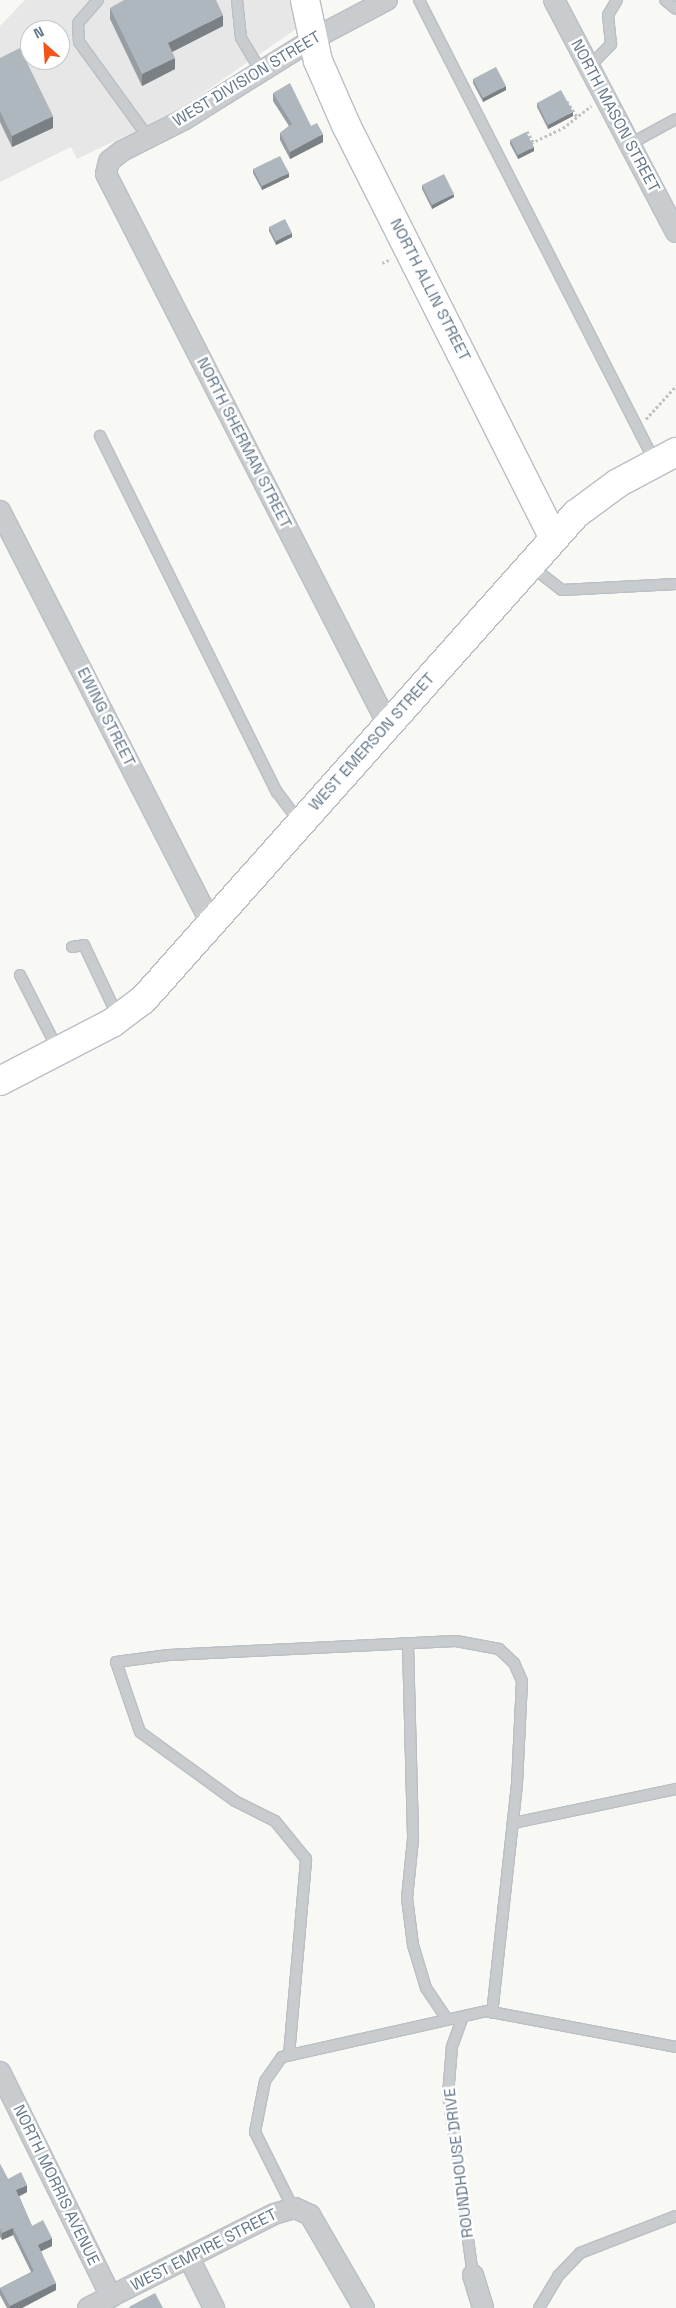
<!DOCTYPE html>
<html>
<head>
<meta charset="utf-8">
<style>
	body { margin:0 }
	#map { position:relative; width:676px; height:2308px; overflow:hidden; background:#f8f8f5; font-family:"Space Grotesk",sans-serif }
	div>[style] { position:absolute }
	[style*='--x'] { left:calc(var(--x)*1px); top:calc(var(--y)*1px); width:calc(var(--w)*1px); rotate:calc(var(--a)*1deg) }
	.built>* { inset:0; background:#e6e7e6 }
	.path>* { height:3px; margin-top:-1.5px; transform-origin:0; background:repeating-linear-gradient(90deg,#bfc2c4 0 2.5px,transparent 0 5px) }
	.roads { filter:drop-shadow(1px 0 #babfc4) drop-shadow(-1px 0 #babfc4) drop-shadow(0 1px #babfc4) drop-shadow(0 -1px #babfc4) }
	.lane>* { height:10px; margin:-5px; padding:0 5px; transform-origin:5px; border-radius:5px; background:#c8cccf }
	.street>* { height:20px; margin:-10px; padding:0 10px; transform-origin:10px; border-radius:10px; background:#c8cccf }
	.secondary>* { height:28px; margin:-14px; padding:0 14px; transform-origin:14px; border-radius:14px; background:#fff }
	.wall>* { inset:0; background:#969da3 }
	.shaded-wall>* { inset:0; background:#7a8084 }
	.building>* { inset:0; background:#aeb7bd }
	span { translate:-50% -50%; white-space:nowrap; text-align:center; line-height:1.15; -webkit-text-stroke:5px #fff; paint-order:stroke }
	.street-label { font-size:16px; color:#647889 }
	.north { position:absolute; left:20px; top:20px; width:50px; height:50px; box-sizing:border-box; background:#fff; border:1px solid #c1c9d0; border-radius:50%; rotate:334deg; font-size:14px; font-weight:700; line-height:20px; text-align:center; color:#647889 }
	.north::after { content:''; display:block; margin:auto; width:18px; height:22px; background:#f3521b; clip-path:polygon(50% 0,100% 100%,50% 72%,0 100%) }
</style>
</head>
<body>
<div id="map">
	<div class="built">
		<div style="clip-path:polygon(evenodd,25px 0,292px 0,299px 27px,177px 111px,77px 159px,71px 147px,0 182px,0 26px,25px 0,30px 30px,60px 30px,60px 60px,30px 60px,30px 30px)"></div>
	</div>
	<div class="path">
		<div style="--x:567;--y:101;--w:19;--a:58"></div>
		<div style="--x:527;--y:131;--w:13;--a:61"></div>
		<div style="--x:531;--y:143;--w:35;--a:-25"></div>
		<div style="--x:563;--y:128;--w:36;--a:-38"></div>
		<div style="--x:382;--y:263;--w:10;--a:-24"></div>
		<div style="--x:646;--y:419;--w:45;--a:-47.7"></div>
	</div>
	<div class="roads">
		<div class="lane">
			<div style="--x:98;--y:0;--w:30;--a:131"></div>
			<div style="--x:78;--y:23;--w:19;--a:87"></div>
			<div style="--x:79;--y:42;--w:117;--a:54"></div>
			<div style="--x:237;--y:0;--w:38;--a:84"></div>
			<div style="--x:241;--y:38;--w:39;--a:59"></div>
			<div style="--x:419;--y:0;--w:519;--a:62.94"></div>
			<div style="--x:665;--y:0;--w:14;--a:39"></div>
			<div style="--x:589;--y:67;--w:32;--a:-46"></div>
			<div style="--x:611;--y:44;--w:29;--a:-96"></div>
			<div style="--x:608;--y:15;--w:17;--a:-59"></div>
			<div style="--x:630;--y:144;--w:52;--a:-28.5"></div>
			<div style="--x:100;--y:436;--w:398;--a:63.6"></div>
			<div style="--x:277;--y:792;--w:39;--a:53"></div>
			<div style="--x:531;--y:566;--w:39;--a:38"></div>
			<div style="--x:562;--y:590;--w:114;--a:-3"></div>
			<div style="--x:72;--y:947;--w:12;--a:-9"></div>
			<div style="--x:84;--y:945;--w:80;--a:64.7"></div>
			<div style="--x:20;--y:975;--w:84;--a:63.1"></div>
			<div style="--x:408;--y:1645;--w:194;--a:88.5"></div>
			<div style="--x:413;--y:1839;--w:59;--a:95.8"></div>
			<div style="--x:407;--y:1898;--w:47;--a:82.7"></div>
			<div style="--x:413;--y:1945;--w:45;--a:73.2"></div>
			<div style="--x:426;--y:1988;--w:37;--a:56"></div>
			<div style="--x:513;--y:1823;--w:167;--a:-11.8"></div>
			<div style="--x:462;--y:2019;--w:30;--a:110"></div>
			<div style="--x:452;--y:2047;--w:48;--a:94.8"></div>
			<div style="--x:448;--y:2095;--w:182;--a:82.1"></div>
			<div style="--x:289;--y:2055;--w:197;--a:-85"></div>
			<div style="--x:306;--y:1859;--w:49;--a:-129.2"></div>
			<div style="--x:275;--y:1821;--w:45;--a:-153.4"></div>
			<div style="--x:235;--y:1801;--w:117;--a:-144"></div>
			<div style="--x:140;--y:1732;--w:74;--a:-108.9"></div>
			<div style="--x:116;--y:1662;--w:53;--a:-7.5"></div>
			<div style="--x:169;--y:1655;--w:287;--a:-2.8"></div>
			<div style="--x:456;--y:1641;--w:44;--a:10.5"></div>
			<div style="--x:499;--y:1649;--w:21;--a:43"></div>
			<div style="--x:514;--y:1663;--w:20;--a:66"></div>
			<div style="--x:522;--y:1681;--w:103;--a:92.8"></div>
			<div style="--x:517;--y:1784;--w:230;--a:96.2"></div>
			<div style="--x:293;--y:2208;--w:85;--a:-116.6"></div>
			<div style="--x:255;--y:2132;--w:52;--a:-78.9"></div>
			<div style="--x:265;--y:2081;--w:29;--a:-55"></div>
			<div style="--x:282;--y:2057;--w:209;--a:-12.7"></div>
			<div style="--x:486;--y:2011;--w:193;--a:10.7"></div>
			<div style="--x:539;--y:2308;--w:37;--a:-59"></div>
			<div style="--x:558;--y:2276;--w:32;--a:-46"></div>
			<div style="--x:580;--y:2253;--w:103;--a:-21.1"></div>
		</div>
		<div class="street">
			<div style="--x:387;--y:0;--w:84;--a:152.2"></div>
			<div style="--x:313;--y:39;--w:151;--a:148"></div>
			<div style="--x:185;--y:119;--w:71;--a:153.1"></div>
			<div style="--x:122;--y:151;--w:16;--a:142"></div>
			<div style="--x:109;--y:161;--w:13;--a:103"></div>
			<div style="--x:106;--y:174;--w:617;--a:62.89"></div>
			<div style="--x:554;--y:0;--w:262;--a:62.3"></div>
			<div style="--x:0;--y:511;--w:464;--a:62.9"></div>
			<div style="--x:0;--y:2072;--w:251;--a:63.7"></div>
			<div style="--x:190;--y:2260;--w:54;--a:63.4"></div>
			<div style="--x:473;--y:2275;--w:34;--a:73"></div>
			<div style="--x:88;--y:2308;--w:208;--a:-26.8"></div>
			<div style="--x:274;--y:2214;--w:22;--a:-16"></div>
			<div style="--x:295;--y:2208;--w:17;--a:25"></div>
			<div style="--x:310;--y:2215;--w:108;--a:59.9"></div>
		</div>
		<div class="secondary">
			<div style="--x:305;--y:0;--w:62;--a:78"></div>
			<div style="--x:318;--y:61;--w:70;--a:66.4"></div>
			<div style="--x:346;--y:125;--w:462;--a:63.3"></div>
			<div style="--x:0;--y:1081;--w:126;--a:-27.4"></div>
			<div style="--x:112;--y:1023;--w:39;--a:-37"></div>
			<div style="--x:143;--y:1000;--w:651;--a:-48.3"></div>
			<div style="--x:576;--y:514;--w:52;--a:-36.4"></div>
			<div style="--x:618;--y:483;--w:66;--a:-28.1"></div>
		</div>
	</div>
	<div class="wall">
		<div style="clip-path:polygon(110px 8px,223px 26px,172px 52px,175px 69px,142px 86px,110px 19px)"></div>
		<div style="clip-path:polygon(0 58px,53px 128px,12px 147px,0 122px)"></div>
		<div style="clip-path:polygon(473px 79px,506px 90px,483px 102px,473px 83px)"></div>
		<div style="clip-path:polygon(273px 93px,311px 126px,323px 142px,290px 159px,280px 140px,280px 133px,289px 126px,273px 101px)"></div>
		<div style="clip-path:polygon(537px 103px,573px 116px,548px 129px,537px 107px)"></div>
		<div style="clip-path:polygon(510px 140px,534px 151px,518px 159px,510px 144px)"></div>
		<div style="clip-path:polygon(253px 169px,289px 177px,262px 190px,253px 173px)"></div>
		<div style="clip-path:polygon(422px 185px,454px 197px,432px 209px,422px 189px)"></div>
		<div style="clip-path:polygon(269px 227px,292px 237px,276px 245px,269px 231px)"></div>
		<div style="clip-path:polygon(0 2164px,8px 2179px,27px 2192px,19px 2196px,32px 2226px,52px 2246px,41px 2251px,56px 2290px,22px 2308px,7px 2308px,0 2295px,0 2288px,31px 2272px,13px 2235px,2px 2240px,0 2237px)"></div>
	</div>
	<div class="shaded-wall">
		<div style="clip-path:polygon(223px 15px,223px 26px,168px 54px,168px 43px)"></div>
		<div style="clip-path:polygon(175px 58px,175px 69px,142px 86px,142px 74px)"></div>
		<div style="clip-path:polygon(506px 86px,506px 90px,483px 102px,483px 98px)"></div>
		<div style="clip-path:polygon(573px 112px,573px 116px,548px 129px,548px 125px)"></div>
		<div style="clip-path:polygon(53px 116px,53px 128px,12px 147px,12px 136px)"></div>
		<div style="clip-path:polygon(323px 134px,323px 142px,290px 159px,290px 152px)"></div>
		<div style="clip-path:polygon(534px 147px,534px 151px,518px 159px,518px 155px)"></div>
		<div style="clip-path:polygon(289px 173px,289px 177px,262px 190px,262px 186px)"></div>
		<div style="clip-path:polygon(454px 194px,454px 197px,432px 209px,432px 205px)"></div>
		<div style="clip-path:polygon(292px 233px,292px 237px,276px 245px,276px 241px)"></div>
		<div style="clip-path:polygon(27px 2185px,27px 2192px,16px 2198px,16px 2190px)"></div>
		<div style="clip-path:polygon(13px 2228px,13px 2235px,2px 2240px,2px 2233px)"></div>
		<div style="clip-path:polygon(52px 2238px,52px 2246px,38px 2253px,38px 2245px)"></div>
		<div style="clip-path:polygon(56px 2283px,56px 2290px,22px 2308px,10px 2308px,10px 2306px)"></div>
	</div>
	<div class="building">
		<div style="clip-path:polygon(124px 0,216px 0,223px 15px,168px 43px,175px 58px,142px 74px,110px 8px)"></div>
		<div style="clip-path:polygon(20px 48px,53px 116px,12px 136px,0 111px,0 58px)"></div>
		<div style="clip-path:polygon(496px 67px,506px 86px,483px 98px,473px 79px)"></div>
		<div style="clip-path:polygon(290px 83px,311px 126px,317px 123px,323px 134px,290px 152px,280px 133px,292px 124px,273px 93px)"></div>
		<div style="clip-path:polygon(561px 90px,573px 112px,548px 125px,537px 103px)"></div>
		<div style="clip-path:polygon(526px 132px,534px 147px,518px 155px,510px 140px)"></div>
		<div style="clip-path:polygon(280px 156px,289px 173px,262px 186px,253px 169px)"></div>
		<div style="clip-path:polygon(444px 174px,454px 194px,432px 205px,422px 185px)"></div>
		<div style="clip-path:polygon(285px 219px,292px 233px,276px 241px,269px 227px)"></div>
		<div style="clip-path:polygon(0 2164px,8px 2179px,21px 2172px,27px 2185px,16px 2190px,32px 2226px,43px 2220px,52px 2238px,38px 2245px,56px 2283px,10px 2306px,0 2288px,34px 2271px,13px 2228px,2px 2233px,0 2229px)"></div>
		<div style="clip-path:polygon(155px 2293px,163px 2308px,130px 2308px,129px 2307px)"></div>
	</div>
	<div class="street-label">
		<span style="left:247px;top:79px;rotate:-31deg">WEST DIVISION STREET</span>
		<span style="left:615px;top:116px;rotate:62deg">NORTH MASON STREET</span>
		<span style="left:430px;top:290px;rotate:63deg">NORTH ALLIN STREET</span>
		<span style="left:244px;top:443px;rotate:63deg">NORTH SHERMAN STREET</span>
		<span style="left:106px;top:717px;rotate:63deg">EWING STREET</span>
		<span style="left:372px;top:742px;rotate:-48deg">WEST EMERSON STREET</span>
		<span style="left:459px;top:2163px;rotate:-97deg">ROUNDHOUSE DRIVE</span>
		<span style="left:56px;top:2185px;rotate:64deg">NORTH MORRIS AVENUE</span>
		<span style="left:204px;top:2250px;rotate:-27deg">WEST EMPIRE STREET</span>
	</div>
	<div class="north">N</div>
</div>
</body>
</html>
